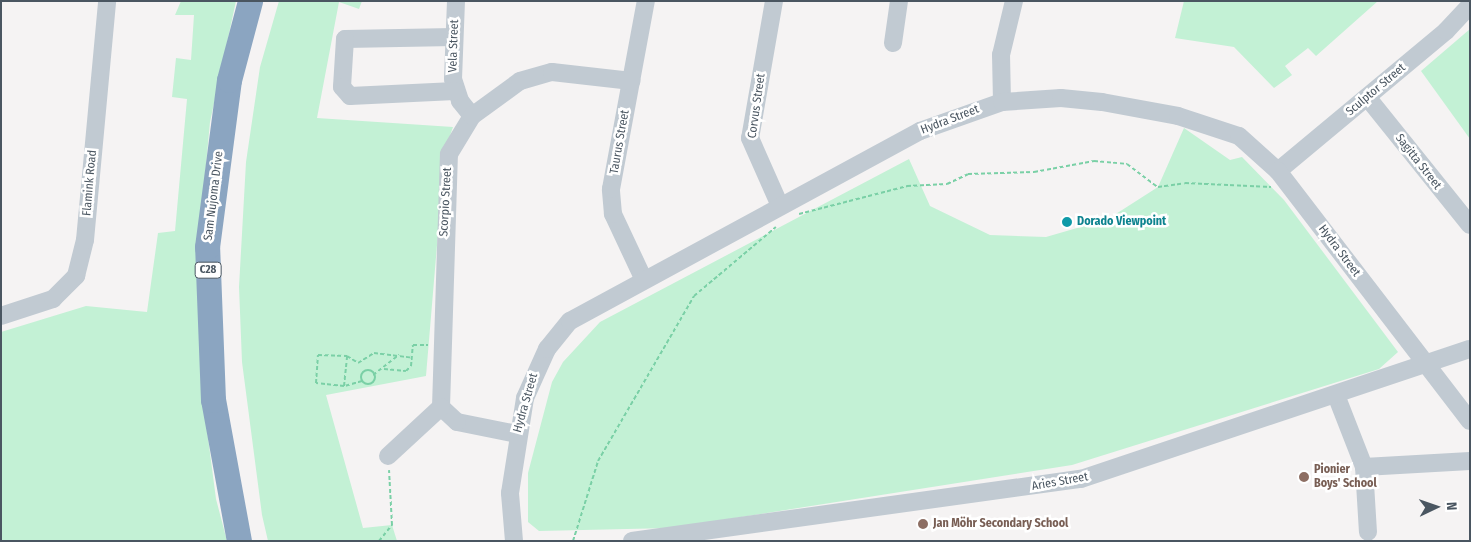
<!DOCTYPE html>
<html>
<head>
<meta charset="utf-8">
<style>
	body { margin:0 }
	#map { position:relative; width:1471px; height:542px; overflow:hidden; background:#f5f3f3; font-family:"Fira Sans Condensed",sans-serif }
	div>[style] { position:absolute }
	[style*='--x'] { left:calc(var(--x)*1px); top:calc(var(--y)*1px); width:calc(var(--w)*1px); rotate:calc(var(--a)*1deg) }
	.green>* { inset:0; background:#c3f1d5 }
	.path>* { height:2px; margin-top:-1px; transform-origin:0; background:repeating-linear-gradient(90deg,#7ad0a6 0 4px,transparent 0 6.5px) }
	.path>.ring { margin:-1px; padding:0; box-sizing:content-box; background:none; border:2px solid #7ad0a6; border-radius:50% }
	.minor>* { height:18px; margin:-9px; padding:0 9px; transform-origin:9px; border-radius:9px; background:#c1cad2 }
	.highway>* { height:25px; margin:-12.5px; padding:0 12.5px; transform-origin:12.5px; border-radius:12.5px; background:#8ba5c1 }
	.dots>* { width:14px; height:14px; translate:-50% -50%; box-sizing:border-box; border:2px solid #fff; border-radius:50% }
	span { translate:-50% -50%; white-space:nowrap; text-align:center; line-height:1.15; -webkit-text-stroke:5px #fff; paint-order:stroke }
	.shield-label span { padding:1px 4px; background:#fff; border:1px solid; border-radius:4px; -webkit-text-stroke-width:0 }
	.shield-label { font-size:11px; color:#4a5661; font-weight:700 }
	.street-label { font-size:12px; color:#4a5661 }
	.culture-label { font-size:12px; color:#0d838f; font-weight:700 }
	.left { translate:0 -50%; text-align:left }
	.education-label { font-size:12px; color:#785e54; font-weight:700 }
	.frame { position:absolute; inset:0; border:2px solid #4a5661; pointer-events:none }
	.north { position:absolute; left:1411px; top:482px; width:50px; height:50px; -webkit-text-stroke:4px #fff; paint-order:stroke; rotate:87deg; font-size:14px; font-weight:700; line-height:20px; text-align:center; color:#4a5661 }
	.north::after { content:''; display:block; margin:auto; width:18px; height:22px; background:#4a5661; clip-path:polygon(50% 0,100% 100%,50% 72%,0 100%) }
</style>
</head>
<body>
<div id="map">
	<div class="green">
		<div style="clip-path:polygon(181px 1px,236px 1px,210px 122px,199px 241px,201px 384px,216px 499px,227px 541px,1px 541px,1px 332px,86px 306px,147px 312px,158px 233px,175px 231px,187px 99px,172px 97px,176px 58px,191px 60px,194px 15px,175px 15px)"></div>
		<div style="clip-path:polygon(279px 1px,362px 1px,359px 9px,339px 2px,317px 118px,453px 127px,445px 150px,426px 376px,326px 395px,363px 528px,392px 525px,397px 541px,268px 541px,262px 515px,242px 362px,239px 287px,246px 162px,260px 67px)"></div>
		<div style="clip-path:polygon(1184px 1px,1378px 1px,1316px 56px,1308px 48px,1285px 66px,1292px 75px,1274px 88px,1234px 47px,1175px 38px)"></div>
		<div style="clip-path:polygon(1470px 29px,1470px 139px,1421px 71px)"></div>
		<div style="clip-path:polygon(1184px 128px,1230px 160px,1242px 157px,1284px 200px,1398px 352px,1379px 369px,1072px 465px,671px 528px,539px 531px,528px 522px,528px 473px,552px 382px,563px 362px,600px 322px,909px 159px,930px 206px,990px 235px,1046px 237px,1108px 219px,1158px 187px)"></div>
	</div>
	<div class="path">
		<div style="--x:799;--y:214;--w:112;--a:-14.5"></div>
		<div style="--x:907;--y:186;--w:40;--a:-2.9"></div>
		<div style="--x:947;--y:184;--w:23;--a:-25"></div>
		<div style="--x:968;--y:174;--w:66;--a:-1.7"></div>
		<div style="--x:1034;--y:172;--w:61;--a:-10.4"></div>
		<div style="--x:1094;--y:161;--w:33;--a:5"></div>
		<div style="--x:1127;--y:164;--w:39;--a:37"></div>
		<div style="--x:1158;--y:187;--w:27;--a:-8"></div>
		<div style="--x:1185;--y:183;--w:86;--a:2.7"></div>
		<div style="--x:384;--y:369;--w:22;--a:5"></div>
		<div style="--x:406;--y:371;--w:7;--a:-45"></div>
		<div style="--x:411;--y:366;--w:21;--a:-85"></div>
		<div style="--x:413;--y:345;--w:15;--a:0"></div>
		<div class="ring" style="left:361px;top:370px;width:12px;height:12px"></div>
		<div style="--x:373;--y:375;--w:33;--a:-38"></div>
		<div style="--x:362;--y:381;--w:19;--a:164"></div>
		<div style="--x:344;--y:386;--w:28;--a:-174"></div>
		<div style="--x:316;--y:383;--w:28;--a:-86"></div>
		<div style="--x:318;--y:355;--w:29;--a:2"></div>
		<div style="--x:347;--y:356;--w:13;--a:32"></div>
		<div style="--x:358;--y:363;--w:19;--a:-32"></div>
		<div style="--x:374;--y:353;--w:38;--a:7"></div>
		<div style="--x:344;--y:386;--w:30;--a:-84"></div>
		<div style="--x:379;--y:541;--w:21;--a:-51"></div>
		<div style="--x:392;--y:525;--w:55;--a:-93.1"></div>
		<div style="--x:573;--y:541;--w:84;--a:-72.6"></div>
		<div style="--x:598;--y:461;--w:191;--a:-59.8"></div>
		<div style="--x:694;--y:296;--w:107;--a:-40.1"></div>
	</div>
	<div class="minor">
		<div style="--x:456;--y:1;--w:78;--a:92.2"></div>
		<div style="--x:453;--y:79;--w:23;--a:72"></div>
		<div style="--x:460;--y:101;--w:19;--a:51"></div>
		<div style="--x:774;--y:1;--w:139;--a:99.9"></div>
		<div style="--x:750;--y:138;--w:74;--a:66.2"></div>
		<div style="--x:454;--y:37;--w:109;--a:178.9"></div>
		<div style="--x:345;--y:39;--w:48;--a:93.6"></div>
		<div style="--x:342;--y:87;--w:12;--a:48"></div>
		<div style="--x:350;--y:96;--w:105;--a:-2.7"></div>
		<div style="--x:893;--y:43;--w:42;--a:-81.9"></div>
		<div style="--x:1367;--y:97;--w:164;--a:51.2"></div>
		<div style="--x:1002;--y:102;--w:47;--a:-91.2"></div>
		<div style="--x:1001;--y:55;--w:56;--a:-76.5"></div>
		<div style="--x:1278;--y:171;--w:219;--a:-39.8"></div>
		<div style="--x:1446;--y:31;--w:35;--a:-47"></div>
		<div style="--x:643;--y:278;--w:71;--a:-115.1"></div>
		<div style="--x:613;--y:214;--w:25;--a:-95"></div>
		<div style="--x:611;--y:189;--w:191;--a:-79.5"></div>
		<div style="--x:1;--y:316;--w:55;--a:-18.1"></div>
		<div style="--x:53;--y:299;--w:33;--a:-45"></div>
		<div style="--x:76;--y:276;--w:37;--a:-76"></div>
		<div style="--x:85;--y:240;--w:240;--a:-84.7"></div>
		<div style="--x:1336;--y:395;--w:77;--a:68.7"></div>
		<div style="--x:1364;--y:467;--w:65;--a:86.5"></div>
		<div style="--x:517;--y:434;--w:61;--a:-168.7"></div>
		<div style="--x:457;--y:422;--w:22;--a:-137"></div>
		<div style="--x:441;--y:407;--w:253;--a:-88.2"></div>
		<div style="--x:449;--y:154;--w:44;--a:-58.8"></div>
		<div style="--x:472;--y:116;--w:59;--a:-36.1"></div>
		<div style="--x:520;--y:81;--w:33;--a:-16"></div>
		<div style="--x:552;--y:72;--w:80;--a:6.5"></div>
		<div style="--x:388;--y:456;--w:72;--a:-42.8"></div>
		<div style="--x:1364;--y:467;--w:106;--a:-3.2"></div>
		<div style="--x:514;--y:541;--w:48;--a:-94.8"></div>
		<div style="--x:510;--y:493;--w:96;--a:-81"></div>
		<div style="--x:525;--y:398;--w:54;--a:-65.8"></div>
		<div style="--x:547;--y:349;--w:36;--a:-51"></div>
		<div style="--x:570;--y:321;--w:398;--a:-28.5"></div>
		<div style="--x:920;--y:131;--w:87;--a:-19.5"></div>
		<div style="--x:1002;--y:102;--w:59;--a:-3.9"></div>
		<div style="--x:1061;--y:98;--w:41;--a:5.6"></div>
		<div style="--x:1102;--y:102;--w:77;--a:10.4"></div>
		<div style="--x:1178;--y:116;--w:64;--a:18.2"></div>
		<div style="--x:1239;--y:136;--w:52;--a:41.9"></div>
		<div style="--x:1278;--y:171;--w:315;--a:52.5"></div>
		<div style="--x:632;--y:541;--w:453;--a:-7.9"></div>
		<div style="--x:1081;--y:479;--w:410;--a:-18.5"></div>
	</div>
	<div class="highway">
		<div style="--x:239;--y:541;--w:143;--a:-100.4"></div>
		<div style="--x:213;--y:400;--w:153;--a:-92.2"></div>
		<div style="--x:207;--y:247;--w:168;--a:-82.5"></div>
		<div style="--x:229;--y:80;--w:82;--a:-75.1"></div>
	</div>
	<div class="dots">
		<div style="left:1067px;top:222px;background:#0f9aa8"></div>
		<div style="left:1304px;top:477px;background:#8d6e63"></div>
		<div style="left:923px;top:524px;background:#8d6e63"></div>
	</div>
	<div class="shield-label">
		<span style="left:208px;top:270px">C28</span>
	</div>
	<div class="street-label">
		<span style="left:454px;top:46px;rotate:-88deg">Vela Street</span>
		<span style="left:1376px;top:90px;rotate:-40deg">Sculptor Street</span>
		<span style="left:757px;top:106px;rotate:-82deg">Corvus Street</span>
		<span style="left:950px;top:120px;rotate:-21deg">Hydra Street</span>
		<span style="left:620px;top:142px;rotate:-80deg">Taurus Street</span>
		<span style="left:1418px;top:162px;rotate:52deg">Sagitta Street</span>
		<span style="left:90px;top:183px;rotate:-85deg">Flamink Road</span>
		<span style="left:214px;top:196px;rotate:-83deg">Sam Nujoma Drive</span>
		<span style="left:446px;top:202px;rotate:-87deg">Scorpio Street</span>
		<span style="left:1339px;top:251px;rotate:53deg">Hydra Street</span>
		<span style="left:526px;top:403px;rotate:-74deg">Hydra Street</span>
		<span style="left:1060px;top:482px;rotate:-10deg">Aries Street</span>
	</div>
	<div class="culture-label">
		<span class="left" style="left:1077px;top:222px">Dorado Viewpoint</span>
	</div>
	<div class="education-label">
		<span class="left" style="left:1314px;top:477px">Pionier<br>Boys' School</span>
		<span class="left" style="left:933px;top:524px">Jan Möhr Secondary School</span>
	</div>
	<div class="frame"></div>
	<div class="north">N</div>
</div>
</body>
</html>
